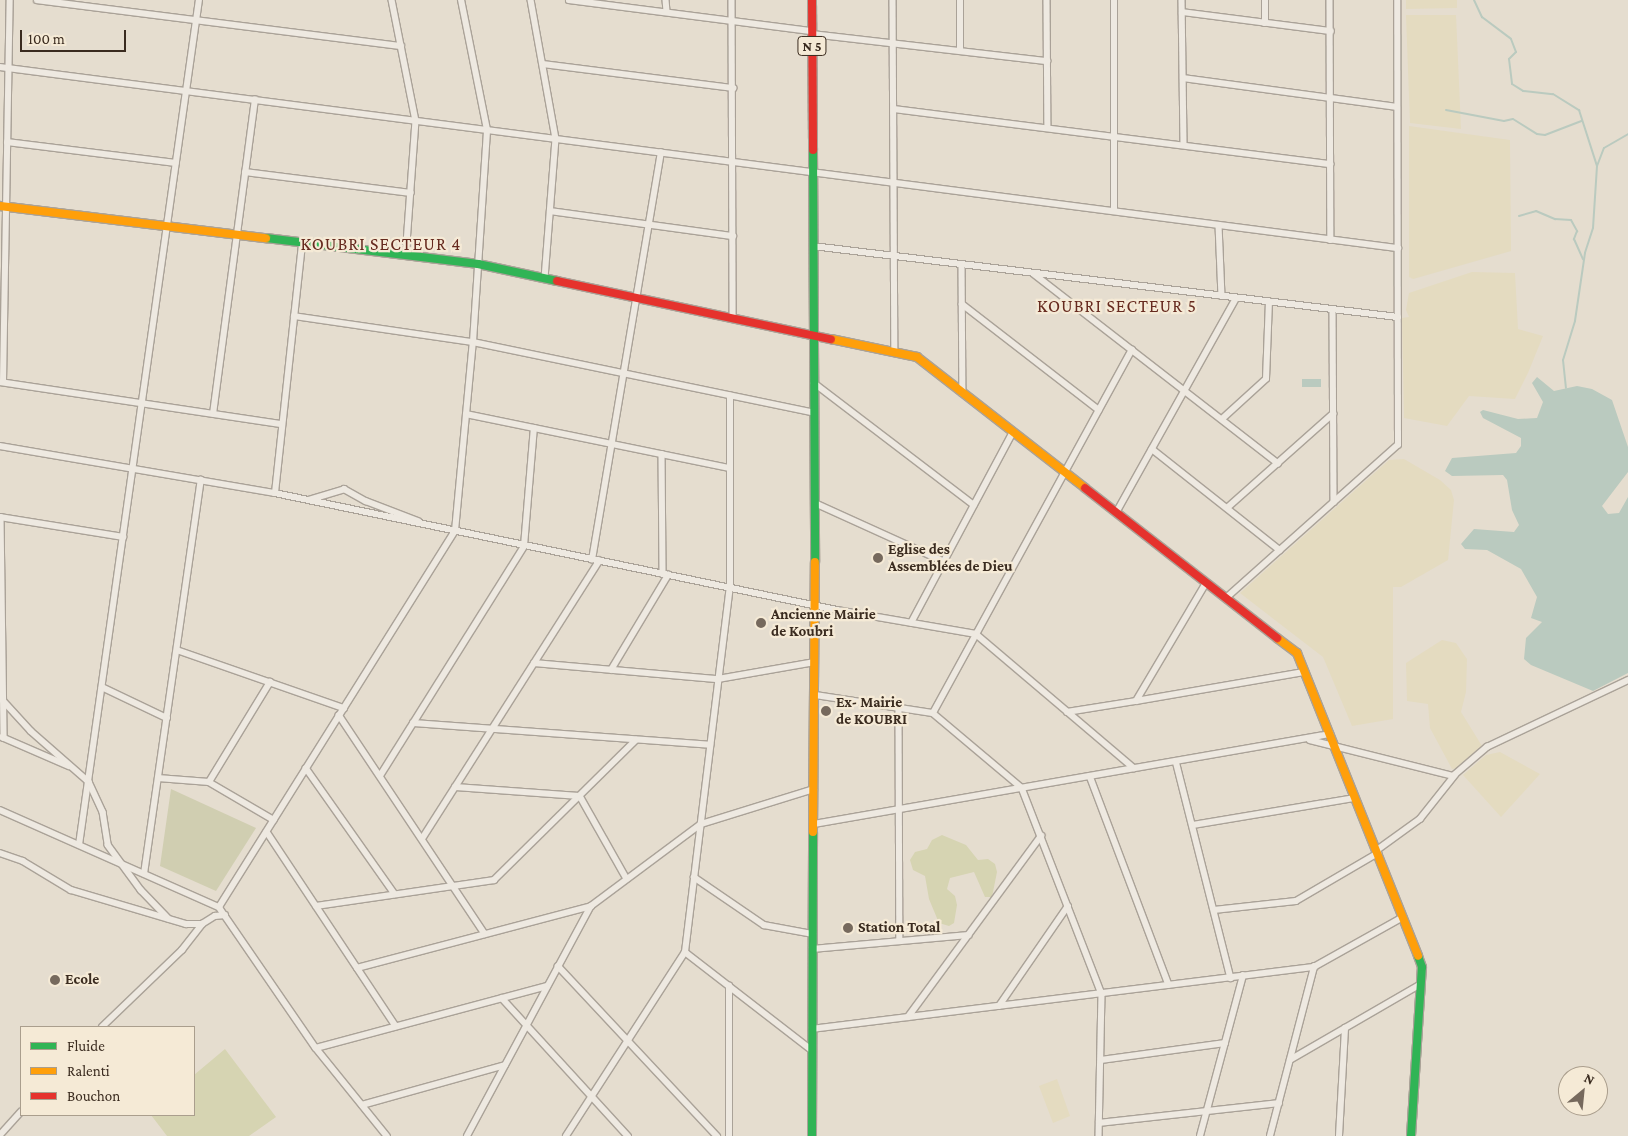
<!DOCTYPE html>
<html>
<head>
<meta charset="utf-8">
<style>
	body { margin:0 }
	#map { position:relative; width:1628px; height:1136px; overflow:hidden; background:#e5ddcf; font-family:"Crimson Pro",serif }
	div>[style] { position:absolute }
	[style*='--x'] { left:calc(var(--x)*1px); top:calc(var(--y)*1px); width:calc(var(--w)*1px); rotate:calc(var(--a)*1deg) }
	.farmland>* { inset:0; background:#e4dbc0 }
	.green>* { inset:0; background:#d6d4b2 }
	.cemetery>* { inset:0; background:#d0ceb1 }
	.water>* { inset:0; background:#bacabf }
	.stream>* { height:2px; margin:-1px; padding:0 1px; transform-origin:1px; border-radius:1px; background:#bacabf }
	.roads { filter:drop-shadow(1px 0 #aaa298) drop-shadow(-1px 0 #aaa298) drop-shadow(0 1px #aaa298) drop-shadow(0 -1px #aaa298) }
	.street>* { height:5.5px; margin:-2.75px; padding:0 2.75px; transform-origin:2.75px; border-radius:2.75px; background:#eee9e1 }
	.fast>* { height:8px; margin:-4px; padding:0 4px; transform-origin:4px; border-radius:4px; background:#30b455 }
	.slow>* { height:8px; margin:-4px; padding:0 4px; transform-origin:4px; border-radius:4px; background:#ff9f0a }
	.jam>* { height:8px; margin:-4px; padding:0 4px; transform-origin:4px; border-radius:4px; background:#e5322d }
	.dots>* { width:14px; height:14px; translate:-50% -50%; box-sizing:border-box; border:2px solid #f5ead6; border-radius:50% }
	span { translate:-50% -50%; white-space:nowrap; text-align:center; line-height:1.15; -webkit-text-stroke:4.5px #f5ead6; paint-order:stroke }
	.shield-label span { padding:1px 4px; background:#f5ead6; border:1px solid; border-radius:4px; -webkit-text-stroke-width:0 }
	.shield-label { font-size:14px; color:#3a2b1f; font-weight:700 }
	.poi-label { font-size:15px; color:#3a2b1f; font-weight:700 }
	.left { translate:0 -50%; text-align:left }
	.quarter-label { font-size:18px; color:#662a1f; letter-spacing:1px }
	.legend { position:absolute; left:20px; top:1026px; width:175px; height:90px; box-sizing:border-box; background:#f5ead6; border:1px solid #aa9e8d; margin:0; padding:6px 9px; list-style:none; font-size:15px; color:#3a2b1f }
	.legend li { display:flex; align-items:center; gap:10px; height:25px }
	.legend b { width:25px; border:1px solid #aa9e8d }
	.north { position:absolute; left:1558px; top:1066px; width:50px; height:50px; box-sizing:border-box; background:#f5ead6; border:1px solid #aa9e8d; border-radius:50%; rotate:28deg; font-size:14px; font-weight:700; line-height:20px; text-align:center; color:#3a2b1f }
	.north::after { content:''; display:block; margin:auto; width:18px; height:22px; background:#76695d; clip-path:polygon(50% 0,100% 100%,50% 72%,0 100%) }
	.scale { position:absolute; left:20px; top:30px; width:106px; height:22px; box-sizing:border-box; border:2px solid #3a2b1f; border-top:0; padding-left:6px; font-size:15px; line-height:18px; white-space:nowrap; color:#3a2b1f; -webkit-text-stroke:4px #f5ead6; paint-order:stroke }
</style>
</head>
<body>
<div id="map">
	<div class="farmland">
		<div style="clip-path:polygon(1406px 0,1457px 0,1457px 8px,1406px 9px)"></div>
		<div style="clip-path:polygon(1406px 15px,1456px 15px,1461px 129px,1410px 123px)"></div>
		<div style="clip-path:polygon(1409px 126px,1510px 140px,1511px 251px,1413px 279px,1409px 277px)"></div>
		<div style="clip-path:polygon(1472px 272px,1515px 273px,1518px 329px,1543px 336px,1528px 373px,1515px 399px,1469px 396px,1447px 426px,1404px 418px,1402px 318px,1409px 317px,1406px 310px,1409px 293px)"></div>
		<div style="clip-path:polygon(1404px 459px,1440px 480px,1451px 490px,1454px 500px,1448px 560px,1401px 587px,1393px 587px,1393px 719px,1352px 726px,1323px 657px,1240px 593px,1389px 460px)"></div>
		<div style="clip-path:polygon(1442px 640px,1456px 643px,1467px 659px,1466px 692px,1461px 712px,1482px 746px,1459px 768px,1452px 769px,1430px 728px,1428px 704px,1407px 701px,1406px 663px)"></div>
		<div style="clip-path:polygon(1500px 752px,1540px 774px,1501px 817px,1463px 775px,1486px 755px)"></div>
		<div style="clip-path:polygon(1057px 1079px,1070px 1116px,1053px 1123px,1039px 1086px)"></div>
	</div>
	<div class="green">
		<div style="clip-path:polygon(942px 835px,966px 845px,978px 860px,988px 859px,995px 864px,997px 872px,992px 897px,985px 897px,974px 872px,950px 878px,947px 889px,955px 896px,957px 905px,954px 923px,949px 926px,939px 923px,929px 899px,925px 876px,913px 870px,910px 860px,915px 852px,927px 849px,932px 840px)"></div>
		<div style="clip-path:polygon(225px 1049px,276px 1117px,249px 1136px,167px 1136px,151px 1115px,194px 1115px,194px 1075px)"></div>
	</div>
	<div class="cemetery">
		<div style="clip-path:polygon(171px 789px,256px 828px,216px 891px,160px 866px)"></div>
	</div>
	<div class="water">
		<div style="clip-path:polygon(1537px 377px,1554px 391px,1577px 386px,1592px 389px,1612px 400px,1628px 447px,1628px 472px,1602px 506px,1608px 514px,1619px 513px,1628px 497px,1628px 673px,1593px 691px,1531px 665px,1524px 659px,1526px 638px,1542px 622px,1531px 618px,1537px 597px,1521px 569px,1487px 550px,1465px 549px,1461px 544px,1474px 529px,1514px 532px,1519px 525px,1512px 510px,1507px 480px,1503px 475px,1452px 476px,1445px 471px,1452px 458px,1516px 453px,1521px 446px,1521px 438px,1483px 418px,1480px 412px,1483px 410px,1518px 419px,1537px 418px,1543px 402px,1532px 383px)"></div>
		<div style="clip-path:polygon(1302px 379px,1321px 379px,1321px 387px,1302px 387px)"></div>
	</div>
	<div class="stream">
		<div style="--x:1474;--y:0;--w:19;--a:65"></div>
		<div style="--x:1482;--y:17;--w:36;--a:37"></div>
		<div style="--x:1511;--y:39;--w:14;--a:69"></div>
		<div style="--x:1516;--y:52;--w:10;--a:135"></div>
		<div style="--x:1509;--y:59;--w:25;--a:83"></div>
		<div style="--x:1512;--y:84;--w:13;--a:32"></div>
		<div style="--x:1523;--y:91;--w:30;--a:6"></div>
		<div style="--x:1553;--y:94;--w:31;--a:32"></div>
		<div style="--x:1579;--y:110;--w:59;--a:72.2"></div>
		<div style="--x:1597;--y:166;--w:62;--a:93.7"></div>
		<div style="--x:1593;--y:228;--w:26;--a:108"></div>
		<div style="--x:1585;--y:253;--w:69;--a:98.4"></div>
		<div style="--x:1575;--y:321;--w:41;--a:107.1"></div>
		<div style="--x:1563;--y:360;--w:28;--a:84"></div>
		<div style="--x:1446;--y:110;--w:59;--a:10.7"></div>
		<div style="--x:1504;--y:121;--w:9;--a:-13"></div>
		<div style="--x:1513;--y:119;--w:28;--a:32"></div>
		<div style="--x:1537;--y:134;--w:8;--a:7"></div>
		<div style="--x:1545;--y:135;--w:39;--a:-21"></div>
		<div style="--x:1597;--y:166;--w:19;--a:-69"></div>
		<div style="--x:1604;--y:148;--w:28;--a:-30"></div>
		<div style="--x:1519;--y:216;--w:18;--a:-16"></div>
		<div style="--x:1536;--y:211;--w:21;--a:23"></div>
		<div style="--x:1555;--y:219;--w:16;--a:4"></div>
		<div style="--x:1571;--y:220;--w:13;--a:61"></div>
		<div style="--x:1577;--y:231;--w:9;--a:111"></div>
		<div style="--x:1574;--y:239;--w:22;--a:66"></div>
	</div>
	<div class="roads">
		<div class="street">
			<div style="--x:37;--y:0;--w:367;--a:7.2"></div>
			<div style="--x:392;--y:0;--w:123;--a:78.8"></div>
			<div style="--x:416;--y:121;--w:135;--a:94.2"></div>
			<div style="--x:531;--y:0;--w:141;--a:79.8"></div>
			<div style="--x:556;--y:139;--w:139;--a:94.5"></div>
			<div style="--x:569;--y:0;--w:245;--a:7.3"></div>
			<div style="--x:666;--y:0;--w:12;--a:85"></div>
			<div style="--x:732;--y:0;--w:317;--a:89.8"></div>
			<div style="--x:893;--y:0;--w:352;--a:89.7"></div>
			<div style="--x:1047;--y:0;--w:128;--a:89.6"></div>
			<div style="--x:1114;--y:0;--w:211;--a:90"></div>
			<div style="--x:1182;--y:0;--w:145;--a:89.2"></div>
			<div style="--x:1265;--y:0;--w:23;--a:90"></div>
			<div style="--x:1330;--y:0;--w:240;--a:89.8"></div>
			<div style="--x:1182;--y:12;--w:150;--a:7.3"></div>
			<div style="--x:812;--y:34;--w:237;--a:6.6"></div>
			<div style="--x:960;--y:51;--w:51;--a:-90"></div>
			<div style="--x:543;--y:64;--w:192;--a:7.2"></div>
			<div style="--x:0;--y:67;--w:1410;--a:7.38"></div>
			<div style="--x:1183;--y:78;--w:216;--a:7.7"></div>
			<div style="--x:894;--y:109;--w:440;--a:7.2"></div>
			<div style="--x:7;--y:142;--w:170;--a:7.1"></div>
			<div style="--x:245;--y:172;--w:167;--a:7.2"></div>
			<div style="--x:550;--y:211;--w:185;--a:7.8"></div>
			<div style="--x:1219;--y:225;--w:71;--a:87.6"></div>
			<div style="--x:813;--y:246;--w:589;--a:6.92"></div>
			<div style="--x:962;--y:264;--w:129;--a:89.6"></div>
			<div style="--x:1034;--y:274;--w:309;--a:37.8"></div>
			<div style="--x:962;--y:304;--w:173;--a:37.7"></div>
			<div style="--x:1333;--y:309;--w:193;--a:89.7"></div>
			<div style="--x:294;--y:316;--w:181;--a:8.3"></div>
			<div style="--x:473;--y:342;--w:349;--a:11.7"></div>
			<div style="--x:0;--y:382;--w:285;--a:8.5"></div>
			<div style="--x:3;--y:382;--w:382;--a:-89"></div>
			<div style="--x:814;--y:383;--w:201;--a:37.3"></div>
			<div style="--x:213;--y:414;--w:317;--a:-82.4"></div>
			<div style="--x:466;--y:414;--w:269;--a:11.6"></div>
			<div style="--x:1222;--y:419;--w:59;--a:-42.3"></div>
			<div style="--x:1266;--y:379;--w:77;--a:-87.8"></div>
			<div style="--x:0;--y:446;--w:279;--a:9.7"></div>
			<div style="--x:275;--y:493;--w:574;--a:11.76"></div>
			<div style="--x:837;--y:610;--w:141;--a:9.8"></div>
			<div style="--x:976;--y:634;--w:207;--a:40.3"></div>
			<div style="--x:1152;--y:449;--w:163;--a:38.3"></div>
			<div style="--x:662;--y:454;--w:120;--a:89.5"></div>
			<div style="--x:275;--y:493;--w:251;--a:-83.8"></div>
			<div style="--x:309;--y:500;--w:37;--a:-17"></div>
			<div style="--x:344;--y:489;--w:25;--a:29"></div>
			<div style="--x:366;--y:501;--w:56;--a:21"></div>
			<div style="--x:815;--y:503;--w:141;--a:24.4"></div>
			<div style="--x:1227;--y:508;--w:142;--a:-41.6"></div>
			<div style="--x:1116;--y:513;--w:246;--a:-60.8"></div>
			<div style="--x:0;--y:517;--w:125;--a:9.2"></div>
			<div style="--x:1;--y:517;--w:221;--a:89.2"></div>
			<div style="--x:592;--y:560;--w:413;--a:-80.4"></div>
			<div style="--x:1226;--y:598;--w:230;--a:-41.7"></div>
			<div style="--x:1398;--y:445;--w:445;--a:-90.1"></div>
			<div style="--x:911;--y:623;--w:217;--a:-61.9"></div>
			<div style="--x:177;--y:650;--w:177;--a:19.2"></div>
			<div style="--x:534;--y:663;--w:185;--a:5"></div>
			<div style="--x:718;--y:679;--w:98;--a:-9.9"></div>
			<div style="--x:611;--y:670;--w:111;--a:-59"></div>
			<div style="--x:102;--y:687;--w:72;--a:25.5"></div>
			<div style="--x:815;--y:695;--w:119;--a:8.7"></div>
			<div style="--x:933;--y:713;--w:116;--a:40.1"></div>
			<div style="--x:1022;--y:788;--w:221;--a:68.8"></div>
			<div style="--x:1102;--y:994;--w:142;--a:91.2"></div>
			<div style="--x:0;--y:697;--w:46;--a:47.6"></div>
			<div style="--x:31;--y:731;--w:77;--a:41.3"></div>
			<div style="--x:89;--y:782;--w:33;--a:65"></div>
			<div style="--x:103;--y:812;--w:33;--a:81"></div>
			<div style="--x:108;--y:845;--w:56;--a:53.7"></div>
			<div style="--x:141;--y:890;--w:39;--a:46"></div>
			<div style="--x:1136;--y:701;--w:170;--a:-9.8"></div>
			<div style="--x:899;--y:708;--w:233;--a:89.8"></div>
			<div style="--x:1067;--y:712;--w:70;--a:-9.1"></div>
			<div style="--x:1136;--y:701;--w:137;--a:-59.3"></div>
			<div style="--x:933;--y:713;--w:414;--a:-61.3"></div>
			<div style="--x:339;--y:715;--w:263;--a:56.3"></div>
			<div style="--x:413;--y:723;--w:298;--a:4.2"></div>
			<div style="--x:2;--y:737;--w:73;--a:23.4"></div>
			<div style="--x:1310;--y:740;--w:147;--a:14.1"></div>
			<div style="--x:1453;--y:776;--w:45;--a:-40.5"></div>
			<div style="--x:1487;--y:747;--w:156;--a:-25.4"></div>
			<div style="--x:1176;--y:761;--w:224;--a:75.8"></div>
			<div style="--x:306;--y:768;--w:154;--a:54.8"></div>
			<div style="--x:380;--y:776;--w:271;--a:-57.9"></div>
			<div style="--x:524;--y:546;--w:118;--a:-85.2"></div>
			<div style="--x:1090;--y:776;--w:223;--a:69.3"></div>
			<div style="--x:158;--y:778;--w:51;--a:4.5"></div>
			<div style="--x:209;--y:782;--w:75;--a:30.3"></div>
			<div style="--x:209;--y:782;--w:117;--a:-58.6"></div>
			<div style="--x:455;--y:787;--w:125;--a:4.1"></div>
			<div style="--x:580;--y:796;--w:95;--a:60.5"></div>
			<div style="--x:0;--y:810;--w:240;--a:23.9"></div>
			<div style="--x:219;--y:907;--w:171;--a:55.5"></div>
			<div style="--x:316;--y:1048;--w:113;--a:51.1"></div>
			<div style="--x:814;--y:824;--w:524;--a:-9.89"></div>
			<div style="--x:1193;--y:825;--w:164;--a:-9.5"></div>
			<div style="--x:267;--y:832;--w:233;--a:56.4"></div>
			<div style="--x:422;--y:839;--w:330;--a:-57.5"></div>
			<div style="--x:79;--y:845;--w:853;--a:-81.92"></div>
			<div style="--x:1377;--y:850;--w:53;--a:-35.8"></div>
			<div style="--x:1420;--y:819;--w:56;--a:-51.5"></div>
			<div style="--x:0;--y:853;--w:24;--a:19"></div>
			<div style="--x:23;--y:861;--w:56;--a:31.1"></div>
			<div style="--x:71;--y:890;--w:120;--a:16.5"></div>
			<div style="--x:186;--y:924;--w:16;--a:0"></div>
			<div style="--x:202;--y:924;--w:15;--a:-32"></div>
			<div style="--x:215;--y:916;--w:10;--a:-6"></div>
			<div style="--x:144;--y:874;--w:398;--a:-81.8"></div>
			<div style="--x:694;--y:877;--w:85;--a:34.4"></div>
			<div style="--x:764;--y:925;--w:50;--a:10.4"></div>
			<div style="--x:316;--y:906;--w:180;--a:-8.3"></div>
			<div style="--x:494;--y:880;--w:199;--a:-44.6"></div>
			<div style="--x:219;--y:907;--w:444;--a:-57.9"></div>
			<div style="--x:455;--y:531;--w:190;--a:-84.6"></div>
			<div style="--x:473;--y:342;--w:212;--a:-86.2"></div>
			<div style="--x:487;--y:130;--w:133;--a:-101.3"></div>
			<div style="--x:1214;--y:910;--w:82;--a:-6.3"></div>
			<div style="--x:1296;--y:901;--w:95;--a:-30.3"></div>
			<div style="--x:812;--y:949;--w:157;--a:-5.1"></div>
			<div style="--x:685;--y:952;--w:160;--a:37.7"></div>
			<div style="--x:558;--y:966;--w:233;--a:46.9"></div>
			<div style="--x:357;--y:968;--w:242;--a:-14.8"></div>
			<div style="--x:591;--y:906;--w:137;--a:-36.7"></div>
			<div style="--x:701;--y:824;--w:118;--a:-17.2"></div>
			<div style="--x:502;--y:998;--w:187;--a:47.6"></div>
			<div style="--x:999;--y:1006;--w:121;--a:-55.4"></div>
			<div style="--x:908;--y:1017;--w:225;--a:-53.7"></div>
			<div style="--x:102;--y:1027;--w:111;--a:-43.9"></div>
			<div style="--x:182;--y:950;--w:33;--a:-52"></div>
			<div style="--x:812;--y:1029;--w:506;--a:-7.04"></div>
			<div style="--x:1314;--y:967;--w:102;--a:-29.3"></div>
			<div style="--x:316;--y:1048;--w:239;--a:-15"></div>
			<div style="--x:1101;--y:1060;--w:125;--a:-7.8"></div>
			<div style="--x:1290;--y:1060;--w:151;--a:-30.1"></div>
			<div style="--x:362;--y:1105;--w:148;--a:-15.6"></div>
			<div style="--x:1099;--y:1123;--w:181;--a:-6.3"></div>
			<div style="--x:0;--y:1135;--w:31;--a:-48"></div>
			<div style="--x:467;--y:1136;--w:261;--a:-61.7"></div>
			<div style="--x:566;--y:1136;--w:219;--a:-57.1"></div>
			<div style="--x:685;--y:952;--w:367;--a:-83"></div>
			<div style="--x:730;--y:588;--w:192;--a:-90"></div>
			<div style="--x:729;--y:1136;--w:150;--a:-90"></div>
			<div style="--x:1200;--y:1136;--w:166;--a:-75"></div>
			<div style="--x:1270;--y:1136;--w:175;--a:-75.4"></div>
			<div style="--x:1339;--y:1136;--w:108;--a:-86.8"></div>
		</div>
		<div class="fast">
			<div style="--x:813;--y:150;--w:412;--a:89.7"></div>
			<div style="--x:266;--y:238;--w:214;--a:7"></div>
			<div style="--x:478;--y:264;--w:81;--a:12.1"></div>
			<div style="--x:812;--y:1136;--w:304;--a:-89.8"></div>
			<div style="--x:1411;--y:1136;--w:169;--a:-86.3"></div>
			<div style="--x:1422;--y:967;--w:12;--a:-110"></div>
		</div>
		<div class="slow">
			<div style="--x:0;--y:206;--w:268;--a:6.9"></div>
			<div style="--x:831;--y:339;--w:88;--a:11.8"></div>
			<div style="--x:917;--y:357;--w:213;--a:37.9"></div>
			<div style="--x:1277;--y:638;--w:25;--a:37"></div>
			<div style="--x:1297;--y:653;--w:326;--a:68.2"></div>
			<div style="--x:813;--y:832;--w:270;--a:-89.6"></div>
		</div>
		<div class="jam">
			<div style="--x:812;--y:0;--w:150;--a:89.6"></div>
			<div style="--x:557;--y:281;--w:280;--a:12"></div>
			<div style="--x:1085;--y:488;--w:244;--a:38"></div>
		</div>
	</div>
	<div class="dots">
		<div style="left:878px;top:558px;background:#76695d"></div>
		<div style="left:761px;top:623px;background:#76695d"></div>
		<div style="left:826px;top:711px;background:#76695d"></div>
		<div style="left:848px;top:928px;background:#76695d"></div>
		<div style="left:55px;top:980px;background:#76695d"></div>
	</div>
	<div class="shield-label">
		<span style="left:812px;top:46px">N 5</span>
	</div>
	<div class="poi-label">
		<span class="left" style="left:888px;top:558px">Eglise des<br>Assemblées de Dieu</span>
		<span class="left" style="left:771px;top:623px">Ancienne Mairie<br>de Koubri</span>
		<span class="left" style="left:836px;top:711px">Ex- Mairie<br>de KOUBRI</span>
		<span class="left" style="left:858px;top:928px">Station Total</span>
		<span class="left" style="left:65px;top:980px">Ecole</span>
	</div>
	<div class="quarter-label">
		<span style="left:381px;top:244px">KOUBRI SECTEUR 4</span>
		<span style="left:1117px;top:306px">KOUBRI SECTEUR 5</span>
	</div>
	<ul class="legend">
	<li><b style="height:6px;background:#30b455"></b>Fluide</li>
	<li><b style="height:6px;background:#ff9f0a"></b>Ralenti</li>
	<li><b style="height:6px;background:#e5322d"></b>Bouchon</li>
	</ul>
	<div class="north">N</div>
	<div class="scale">100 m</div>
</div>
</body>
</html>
